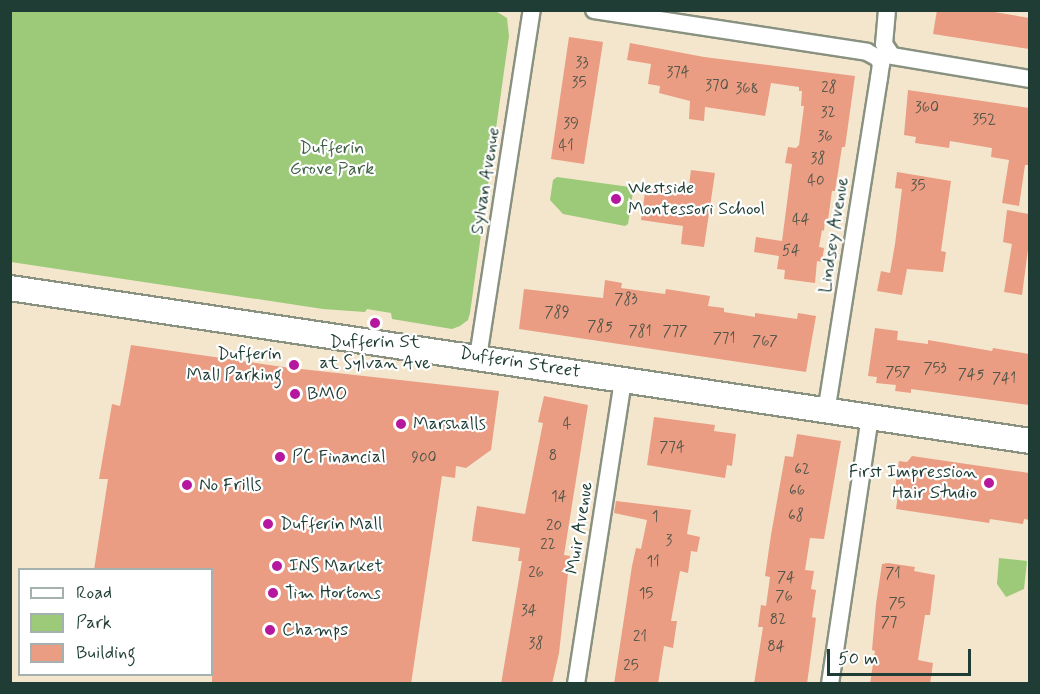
<!DOCTYPE html>
<html>
<head>
<meta charset="utf-8">
<style>
	body { margin:0 }
	#map { position:relative; width:1040px; height:694px; overflow:hidden; background:#f3e6cd; font-family:Mynerve,sans-serif }
	div>[style] { position:absolute }
	[style*='--x'] { left:calc(var(--x)*1px); top:calc(var(--y)*1px); width:calc(var(--w)*1px); rotate:calc(var(--a)*1deg) }
	.green>* { inset:0; background:#9cca78 }
	.building>* { inset:0; background:#ea9d83 }
	.roads { filter:drop-shadow(2px 0 #899280) drop-shadow(-2px 0 #899280) drop-shadow(0 2px #899280) drop-shadow(0 -2px #899280) }
	.street>* { height:16px; margin:-8px; padding:0 8px; transform-origin:8px; border-radius:8px; background:#fff }
	.secondary>* { height:24px; margin:-12px; padding:0 12px; transform-origin:12px; border-radius:12px; background:#fff }
	.dots>* { width:16px; height:16px; translate:-50% -50%; box-sizing:border-box; border:3px solid #fff; border-radius:50% }
	span { translate:-50% -50%; white-space:nowrap; text-align:center; line-height:1.15; -webkit-text-stroke:4.5px #fff; paint-order:stroke }
	.number-label { font-size:15px; color:#525548 }
	.number-label span { -webkit-text-stroke-width:0 }
	.park-label { font-size:18px; color:#3e6045 }
	.street-label { font-size:18px; color:#1f3d34 }
	.poi-label { font-size:18px; color:#1f3d34 }
	.left { translate:0 -50%; text-align:left }
	.right { translate:-100% -50%; text-align:right }
	.frame { position:absolute; inset:0; border:12px solid #1f3d34; pointer-events:none }
	.legend { position:absolute; left:18px; top:568px; width:195px; height:108px; box-sizing:border-box; background:#fff; border:2px solid #a5b1ae; margin:0; padding:8px 10px; list-style:none; font-size:18px; color:#1f3d34 }
	.legend li { display:flex; align-items:center; gap:12px; height:30px }
	.legend b { width:30px; border:2px solid #a5b1ae }
	.scale { position:absolute; left:827px; top:649px; width:144px; height:27px; box-sizing:border-box; border:3px solid #1f3d34; border-top:0; padding-left:8px; font-size:18px; line-height:21px; white-space:nowrap; color:#1f3d34; -webkit-text-stroke:4px #fff; paint-order:stroke }
</style>
</head>
<body>
<div id="map">
	<div class="green">
		<div style="clip-path:polygon(494px 10px,507px 18px,509px 36px,470px 313px,468px 320px,460px 326px,452px 329px,392px 319px,391px 313px,367px 309px,365px 312px,323px 309px,11px 262px,11px 11px)"></div>
		<div style="clip-path:polygon(557px 177px,630px 187px,633px 192px,628px 224px,625px 226px,563px 214px,550px 200px,553px 180px)"></div>
		<div style="clip-path:polygon(999px 558px,1027px 561px,1024px 589px,1006px 597px,997px 584px)"></div>
	</div>
	<div class="building">
		<div style="clip-path:polygon(937px 10px,983px 10px,1029px 18px,1029px 49px,933px 34px)"></div>
		<div style="clip-path:polygon(569px 37px,603px 42px,584px 164px,551px 159px)"></div>
		<div style="clip-path:polygon(630px 43px,704px 57px,855px 76px,845px 147px,842px 147px,835px 191px,832px 191px,828px 220px,825px 220px,824px 231px,822px 230px,819px 247px,824px 248px,822px 262px,817px 261px,815px 283px,784px 279px,785px 270px,777px 269px,779px 256px,754px 252px,756px 237px,782px 241px,792px 164px,785px 163px,788px 147px,796px 148px,799px 145px,804px 106px,801px 106px,802px 91px,799px 91px,799px 87px,771px 83px,765px 116px,705px 107px,704px 121px,689px 119px,690px 101px,659px 93px,660px 86px,648px 84px,651px 64px,627px 60px)"></div>
		<div style="clip-path:polygon(908px 90px,1029px 108px,1029px 165px,1025px 165px,1019px 206px,1002px 203px,1009px 160px,991px 157px,992px 148px,950px 141px,949px 148px,915px 143px,916px 137px,904px 135px)"></div>
		<div style="clip-path:polygon(691px 170px,715px 173px,704px 247px,681px 244px,683px 226px,641px 220px,646px 186px,688px 192px)"></div>
		<div style="clip-path:polygon(897px 172px,951px 181px,941px 251px,946px 252px,943px 272px,907px 269px,902px 295px,877px 291px,881px 271px,890px 273px,895px 244px,902px 189px,895px 188px)"></div>
		<div style="clip-path:polygon(1007px 210px,1029px 214px,1029px 242px,1022px 295px,1004px 292px,1012px 244px,1003px 242px)"></div>
		<div style="clip-path:polygon(605px 280px,622px 283px,621px 288px,665px 294px,666px 289px,710px 296px,708px 306px,724px 308px,724px 312px,755px 317px,755px 313px,797px 319px,798px 313px,816px 316px,806px 372px,519px 329px,524px 289px,603px 298px)"></div>
		<div style="clip-path:polygon(875px 328px,898px 331px,897px 340px,928px 344px,928px 340px,992px 351px,993px 348px,1029px 354px,1029px 405px,911px 389px,911px 393px,895px 391px,896px 385px,876px 383px,877px 377px,868px 376px)"></div>
		<div style="clip-path:polygon(131px 345px,283px 367px,499px 391px,491px 450px,466px 468px,456px 466px,455px 478px,442px 476px,411px 684px,212px 684px,212px 570px,94px 570px,108px 479px,99px 479px,112px 404px,120px 406px)"></div>
		<div style="clip-path:polygon(544px 396px,588px 405px,564px 555px,570px 556px,559px 653px,552px 684px,501px 684px,522px 561px,518px 561px,520px 548px,472px 541px,474px 525px,477px 506px,525px 514px,543px 423px,538px 422px)"></div>
		<div style="clip-path:polygon(654px 417px,715px 425px,714px 431px,736px 434px,732px 466px,727px 465px,725px 478px,647px 465px)"></div>
		<div style="clip-path:polygon(797px 434px,841px 441px,824px 539px,810px 538px,805px 570px,814px 571px,811px 589px,816px 590px,812px 617px,816px 618px,807px 684px,754px 684px,763px 627px,758px 627px,761px 605px,766px 606px,770px 577px,765px 576px,771px 535px,785px 456px,793px 457px)"></div>
		<div style="clip-path:polygon(912px 456px,1029px 473px,1029px 520px,1024px 519px,1023px 524px,990px 519px,989px 523px,896px 509px,899px 488px,895px 488px,899px 461px,907px 462px)"></div>
		<div style="clip-path:polygon(616px 501px,691px 510px,687px 534px,700px 537px,697px 552px,691px 551px,688px 573px,680px 571px,671px 621px,677px 621px,673px 648px,664px 646px,658px 684px,614px 684px,632px 566px,636px 548px,641px 549px,647px 520px,614px 513px)"></div>
		<div style="clip-path:polygon(888px 563px,915px 567px,914px 571px,935px 575px,930px 615px,925px 615px,918px 660px,933px 663px,930px 684px,870px 684px,875px 651px,872px 650px,876px 604px,882px 564px)"></div>
	</div>
	<div class="roads">
		<div class="street">
			<div style="--x:594;--y:10;--w:276;--a:8.7"></div>
			<div style="--x:867;--y:52;--w:13;--a:29"></div>
			<div style="--x:878;--y:58;--w:7;--a:63"></div>
			<div style="--x:881;--y:64;--w:14;--a:98"></div>
			<div style="--x:879;--y:78;--w:337;--a:99"></div>
			<div style="--x:887;--y:10;--w:34;--a:95"></div>
			<div style="--x:884;--y:44;--w:14;--a:56"></div>
			<div style="--x:892;--y:56;--w:140;--a:9.5"></div>
			<div style="--x:478;--y:357;--w:351;--a:-81.2"></div>
			<div style="--x:576;--y:684;--w:309;--a:-81.2"></div>
			<div style="--x:830;--y:684;--w:270;--a:-81.5"></div>
		</div>
		<div class="secondary">
			<div style="--x:10;--y:288;--w:1031;--a:8.53"></div>
		</div>
	</div>
	<div class="dots">
		<div style="left:616px;top:199px;background:#b5179e"></div>
		<div style="left:375px;top:323px;background:#b5179e"></div>
		<div style="left:294px;top:365px;background:#b5179e"></div>
		<div style="left:295px;top:394px;background:#b5179e"></div>
		<div style="left:401px;top:424px;background:#b5179e"></div>
		<div style="left:280px;top:457px;background:#b5179e"></div>
		<div style="left:989px;top:483px;background:#b5179e"></div>
		<div style="left:187px;top:485px;background:#b5179e"></div>
		<div style="left:268px;top:524px;background:#b5179e"></div>
		<div style="left:277px;top:566px;background:#b5179e"></div>
		<div style="left:273px;top:593px;background:#b5179e"></div>
		<div style="left:270px;top:630px;background:#b5179e"></div>
	</div>
	<div class="number-label">
		<span style="left:582px;top:64px">33</span>
		<span style="left:678px;top:74px">374</span>
		<span style="left:579px;top:84px">35</span>
		<span style="left:717px;top:87px">370</span>
		<span style="left:829px;top:89px">28</span>
		<span style="left:747px;top:90px">368</span>
		<span style="left:927px;top:109px">360</span>
		<span style="left:828px;top:114px">32</span>
		<span style="left:984px;top:121px">352</span>
		<span style="left:571px;top:125px">39</span>
		<span style="left:825px;top:138px">36</span>
		<span style="left:566px;top:147px">41</span>
		<span style="left:818px;top:160px">38</span>
		<span style="left:816px;top:182px">40</span>
		<span style="left:918px;top:187px">35</span>
		<span style="left:801px;top:221px">44</span>
		<span style="left:791px;top:252px">54</span>
		<span style="left:626px;top:301px">783</span>
		<span style="left:557px;top:314px">789</span>
		<span style="left:600px;top:328px">785</span>
		<span style="left:640px;top:333px">781</span>
		<span style="left:675px;top:333px">777</span>
		<span style="left:724px;top:340px">771</span>
		<span style="left:765px;top:343px">767</span>
		<span style="left:935px;top:370px">753</span>
		<span style="left:898px;top:374px">757</span>
		<span style="left:971px;top:376px">745</span>
		<span style="left:1004px;top:380px">741</span>
		<span style="left:567px;top:425px">4</span>
		<span style="left:672px;top:449px">774</span>
		<span style="left:553px;top:457px">8</span>
		<span style="left:424px;top:459px">900</span>
		<span style="left:802px;top:471px">62</span>
		<span style="left:797px;top:492px">66</span>
		<span style="left:559px;top:498px">14</span>
		<span style="left:796px;top:517px">68</span>
		<span style="left:655px;top:518px">1</span>
		<span style="left:554px;top:527px">20</span>
		<span style="left:669px;top:542px">3</span>
		<span style="left:548px;top:546px">22</span>
		<span style="left:653px;top:563px">11</span>
		<span style="left:536px;top:574px">26</span>
		<span style="left:893px;top:575px">71</span>
		<span style="left:786px;top:579px">74</span>
		<span style="left:646px;top:595px">15</span>
		<span style="left:784px;top:598px">76</span>
		<span style="left:897px;top:605px">75</span>
		<span style="left:529px;top:612px">34</span>
		<span style="left:778px;top:621px">82</span>
		<span style="left:889px;top:624px">77</span>
		<span style="left:640px;top:638px">21</span>
		<span style="left:536px;top:645px">38</span>
		<span style="left:776px;top:648px">84</span>
		<span style="left:631px;top:667px">25</span>
	</div>
	<div class="park-label">
		<span style="left:332px;top:159px">Dufferin<br>Grove Park</span>
	</div>
	<div class="street-label">
		<span style="left:486px;top:181px;rotate:-81deg">Sylvan Avenue</span>
		<span style="left:834px;top:235px;rotate:-81deg">Lindsey Avenue</span>
		<span style="left:520px;top:363px;rotate:9deg">Dufferin Street</span>
		<span style="left:580px;top:528px;rotate:-81deg">Muir Avenue</span>
	</div>
	<div class="poi-label">
		<span class="left" style="left:628px;top:199px">Westside<br>Montessori School</span>
		<span style="left:375px;top:353px">Dufferin St<br>at Sylvan Ave</span>
		<span class="right" style="left:282px;top:365px">Dufferin<br>Mall Parking</span>
		<span class="left" style="left:307px;top:394px">BMO</span>
		<span class="left" style="left:413px;top:424px">Marshalls</span>
		<span class="left" style="left:292px;top:457px">PC Financial</span>
		<span class="right" style="left:977px;top:483px">First Impression<br>Hair Studio</span>
		<span class="left" style="left:199px;top:485px">No Frills</span>
		<span class="left" style="left:280px;top:524px">Dufferin Mall</span>
		<span class="left" style="left:289px;top:566px">INS Market</span>
		<span class="left" style="left:285px;top:593px">Tim Hortons</span>
		<span class="left" style="left:282px;top:630px">Champs</span>
	</div>
	<div class="frame"></div>
	<ul class="legend">
	<li><b style="height:8px;background:#fff"></b>Road</li>
	<li><b style="height:16px;background:#9cca78"></b>Park</li>
	<li><b style="height:16px;background:#ea9d83"></b>Building</li>
	</ul>
	<div class="scale">50 m</div>
</div>
</body>
</html>
